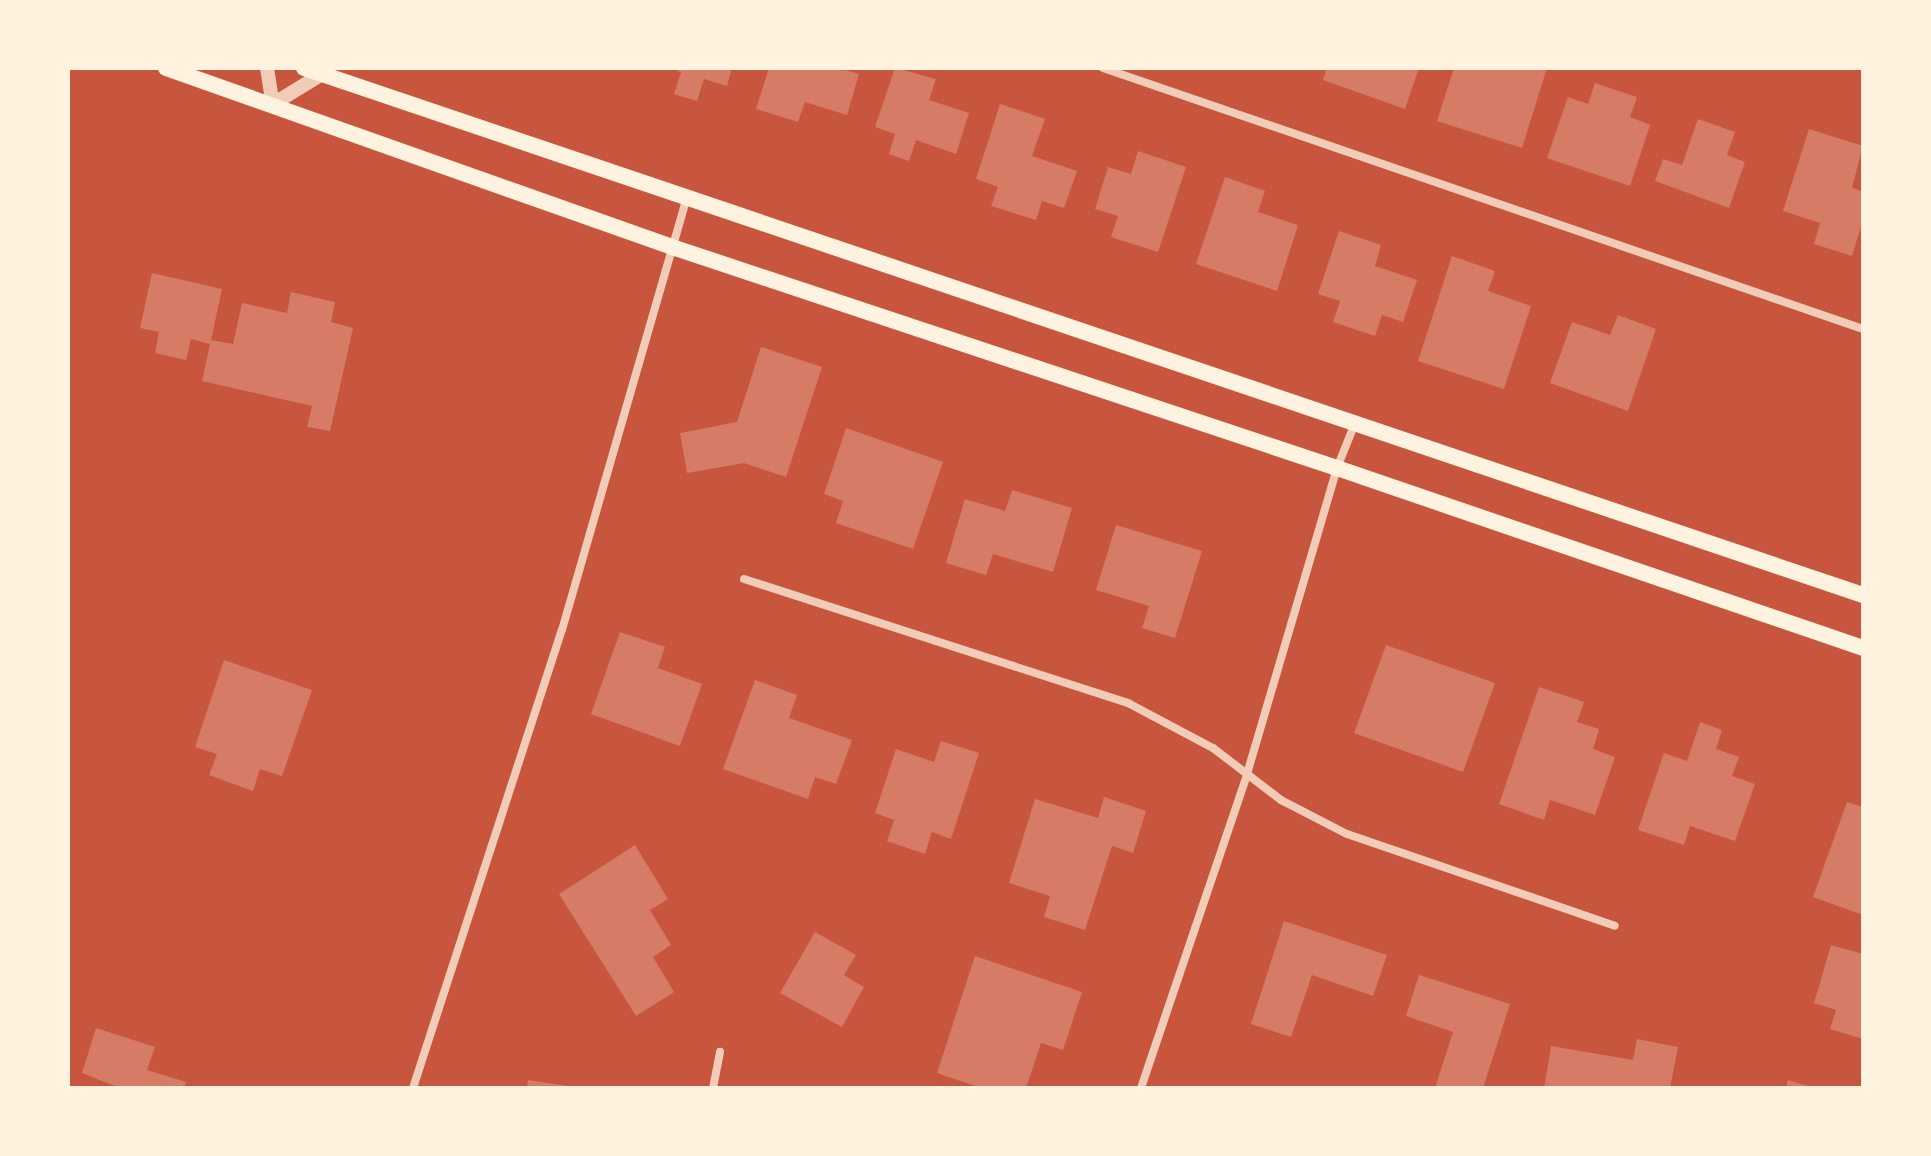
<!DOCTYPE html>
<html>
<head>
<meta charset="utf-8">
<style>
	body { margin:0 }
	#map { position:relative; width:1931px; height:1156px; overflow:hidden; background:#c8553d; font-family:"Exo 2",sans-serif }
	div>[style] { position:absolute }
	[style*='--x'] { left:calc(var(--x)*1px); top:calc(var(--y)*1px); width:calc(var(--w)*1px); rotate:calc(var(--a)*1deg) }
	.building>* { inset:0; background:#d67c66 }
	.minor>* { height:8px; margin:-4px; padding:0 4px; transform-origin:4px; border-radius:4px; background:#f1ccb7 }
	.tertiary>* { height:14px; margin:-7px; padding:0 7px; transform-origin:7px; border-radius:7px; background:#f1ccb7 }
	.secondary>* { height:16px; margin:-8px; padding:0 8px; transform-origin:8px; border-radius:8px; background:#fff3e0 }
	span { translate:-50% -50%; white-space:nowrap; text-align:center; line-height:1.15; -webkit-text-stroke:7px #fff3e0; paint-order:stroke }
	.frame { position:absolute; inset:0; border:70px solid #fff3e0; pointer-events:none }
</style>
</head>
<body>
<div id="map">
	<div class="building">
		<div style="clip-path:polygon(670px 68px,732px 68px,727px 86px,704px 79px,697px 101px,674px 94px,681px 72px)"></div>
		<div style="clip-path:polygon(769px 68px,839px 68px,859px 74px,847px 115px,805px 102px,798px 122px,756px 109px)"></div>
		<div style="clip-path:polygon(895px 68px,936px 79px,929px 100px,969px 113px,956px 154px,916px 140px,909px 161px,889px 154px,895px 134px,875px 127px)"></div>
		<div style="clip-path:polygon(1327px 68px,1419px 68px,1405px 109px,1323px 80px)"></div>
		<div style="clip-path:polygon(1454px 68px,1547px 68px,1522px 148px,1437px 121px)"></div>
		<div style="clip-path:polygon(1595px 83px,1637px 97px,1630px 117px,1650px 125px,1630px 186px,1547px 158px,1568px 97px,1588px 104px)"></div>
		<div style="clip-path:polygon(1000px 104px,1045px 119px,1032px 156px,1077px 171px,1064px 208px,1042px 201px,1036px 220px,991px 206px,998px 187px,976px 179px)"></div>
		<div style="clip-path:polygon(1698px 119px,1735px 132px,1727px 155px,1745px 162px,1729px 208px,1655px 181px,1663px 159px,1682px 165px)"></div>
		<div style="clip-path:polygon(1809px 129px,1863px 146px,1852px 188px,1863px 191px,1863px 220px,1852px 256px,1814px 244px,1820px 223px,1783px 211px)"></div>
		<div style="clip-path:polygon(1138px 151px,1186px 167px,1158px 252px,1111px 237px,1118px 216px,1095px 209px,1108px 167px,1131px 174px)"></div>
		<div style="clip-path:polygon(1225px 177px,1265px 191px,1258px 212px,1298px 225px,1277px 291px,1196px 264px)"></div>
		<div style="clip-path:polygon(1339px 231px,1381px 245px,1375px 266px,1417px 280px,1403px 322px,1382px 315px,1375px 336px,1333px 322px,1340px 301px,1318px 294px)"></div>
		<div style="clip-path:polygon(1452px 256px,1495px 271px,1488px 291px,1531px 306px,1504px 389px,1418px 361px)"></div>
		<div style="clip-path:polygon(152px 273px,222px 289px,211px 340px,233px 344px,242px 303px,287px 313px,291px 292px,335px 302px,331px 322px,353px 328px,330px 431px,307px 427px,312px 406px,202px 381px,210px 344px,191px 339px,186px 360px,155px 353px,159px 332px,140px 328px)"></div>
		<div style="clip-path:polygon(1618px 315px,1656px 329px,1628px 411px,1550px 383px,1572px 322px,1610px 335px)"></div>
		<div style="clip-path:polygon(761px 347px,822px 367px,786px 477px,744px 463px,687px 473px,680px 433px,737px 422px)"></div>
		<div style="clip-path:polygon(846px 428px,943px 462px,913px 549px,836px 523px,843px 501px,824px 494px)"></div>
		<div style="clip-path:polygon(1012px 490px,1072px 508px,1053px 572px,993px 554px,986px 575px,946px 563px,965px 499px,1005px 511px)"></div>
		<div style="clip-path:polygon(1116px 525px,1202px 551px,1175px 638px,1142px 628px,1149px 606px,1096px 590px)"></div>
		<div style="clip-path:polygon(620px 632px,665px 647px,658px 668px,702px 684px,680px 746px,591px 714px)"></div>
		<div style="clip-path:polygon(1386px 645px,1495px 683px,1463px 772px,1354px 733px)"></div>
		<div style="clip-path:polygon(224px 660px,312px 690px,282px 776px,260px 769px,253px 791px,209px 775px,217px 754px,195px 747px)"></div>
		<div style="clip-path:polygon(755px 680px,797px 695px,789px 718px,852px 740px,836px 784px,815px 777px,808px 799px,723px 769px)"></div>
		<div style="clip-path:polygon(1539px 687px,1584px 702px,1577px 722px,1599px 729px,1593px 749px,1615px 757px,1595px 815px,1550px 800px,1544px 820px,1499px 804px)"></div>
		<div style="clip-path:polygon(1700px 722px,1722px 730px,1716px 749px,1739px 757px,1732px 776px,1755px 784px,1735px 841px,1690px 826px,1684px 845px,1638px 830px,1664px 753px,1687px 761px)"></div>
		<div style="clip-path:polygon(941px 741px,979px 753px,951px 839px,932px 832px,925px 854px,887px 841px,894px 820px,875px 813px,896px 749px,934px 762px)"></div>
		<div style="clip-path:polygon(1104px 797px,1146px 811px,1133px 853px,1112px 846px,1085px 930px,1044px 917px,1050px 896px,1009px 883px,1035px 799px,1098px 818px)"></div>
		<div style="clip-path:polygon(1847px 802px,1863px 807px,1863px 915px,1813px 897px)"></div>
		<div style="clip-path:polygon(635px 845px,668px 899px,650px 910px,671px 945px,653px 957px,674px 992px,636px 1016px,559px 894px)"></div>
		<div style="clip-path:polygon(1284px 921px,1387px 955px,1373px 996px,1312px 975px,1291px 1037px,1251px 1024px)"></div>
		<div style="clip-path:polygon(815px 932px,856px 955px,844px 975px,864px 987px,842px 1027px,780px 993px)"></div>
		<div style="clip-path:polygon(1831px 945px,1863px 954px,1863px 1039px,1830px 1029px,1836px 1010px,1814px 1003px)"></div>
		<div style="clip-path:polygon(975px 956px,1082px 992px,1063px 1050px,1041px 1043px,1026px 1088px,981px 1088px,937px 1073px)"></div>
		<div style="clip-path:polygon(1419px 975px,1510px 1004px,1483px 1088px,1435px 1088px,1453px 1032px,1406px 1016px)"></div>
		<div style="clip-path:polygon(96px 1028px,155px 1047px,147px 1070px,186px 1082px,184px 1088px,120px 1088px,82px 1073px)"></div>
		<div style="clip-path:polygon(1637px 1039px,1678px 1047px,1670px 1088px,1544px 1088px,1551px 1046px,1633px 1060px)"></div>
		<div style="clip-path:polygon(528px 1080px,568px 1086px,568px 1088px,527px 1088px)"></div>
		<div style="clip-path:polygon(1788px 1080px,1811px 1087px,1811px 1088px,1786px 1088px)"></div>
	</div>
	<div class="minor">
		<div style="--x:1103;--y:68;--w:804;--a:18.95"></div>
		<div style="--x:744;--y:579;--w:404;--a:17.9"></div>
		<div style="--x:1128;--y:703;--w:96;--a:27.9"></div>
		<div style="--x:1213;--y:748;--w:86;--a:37.4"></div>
		<div style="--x:1281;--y:800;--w:74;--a:27.3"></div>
		<div style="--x:1347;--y:834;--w:283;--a:18.9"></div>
		<div style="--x:413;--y:1088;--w:482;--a:-72"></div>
		<div style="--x:562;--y:630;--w:448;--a:-73.9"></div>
		<div style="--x:713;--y:1088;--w:37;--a:-79"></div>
		<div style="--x:1141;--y:1088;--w:331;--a:-71.3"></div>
		<div style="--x:1247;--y:774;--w:319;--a:-73.6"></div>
		<div style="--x:1337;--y:468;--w:48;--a:-68.2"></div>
	</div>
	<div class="tertiary">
		<div style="--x:267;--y:68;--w:36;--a:81"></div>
		<div style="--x:273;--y:104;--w:57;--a:-31.5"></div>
		<div style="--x:322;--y:74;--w:5;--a:-68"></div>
	</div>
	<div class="secondary">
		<div style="--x:166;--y:68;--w:537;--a:19.48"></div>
		<div style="--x:672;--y:247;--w:701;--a:18.38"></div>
		<div style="--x:1337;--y:468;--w:556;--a:18.89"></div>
		<div style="--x:304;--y:68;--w:1646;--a:18.68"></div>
	</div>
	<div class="frame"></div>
</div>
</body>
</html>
